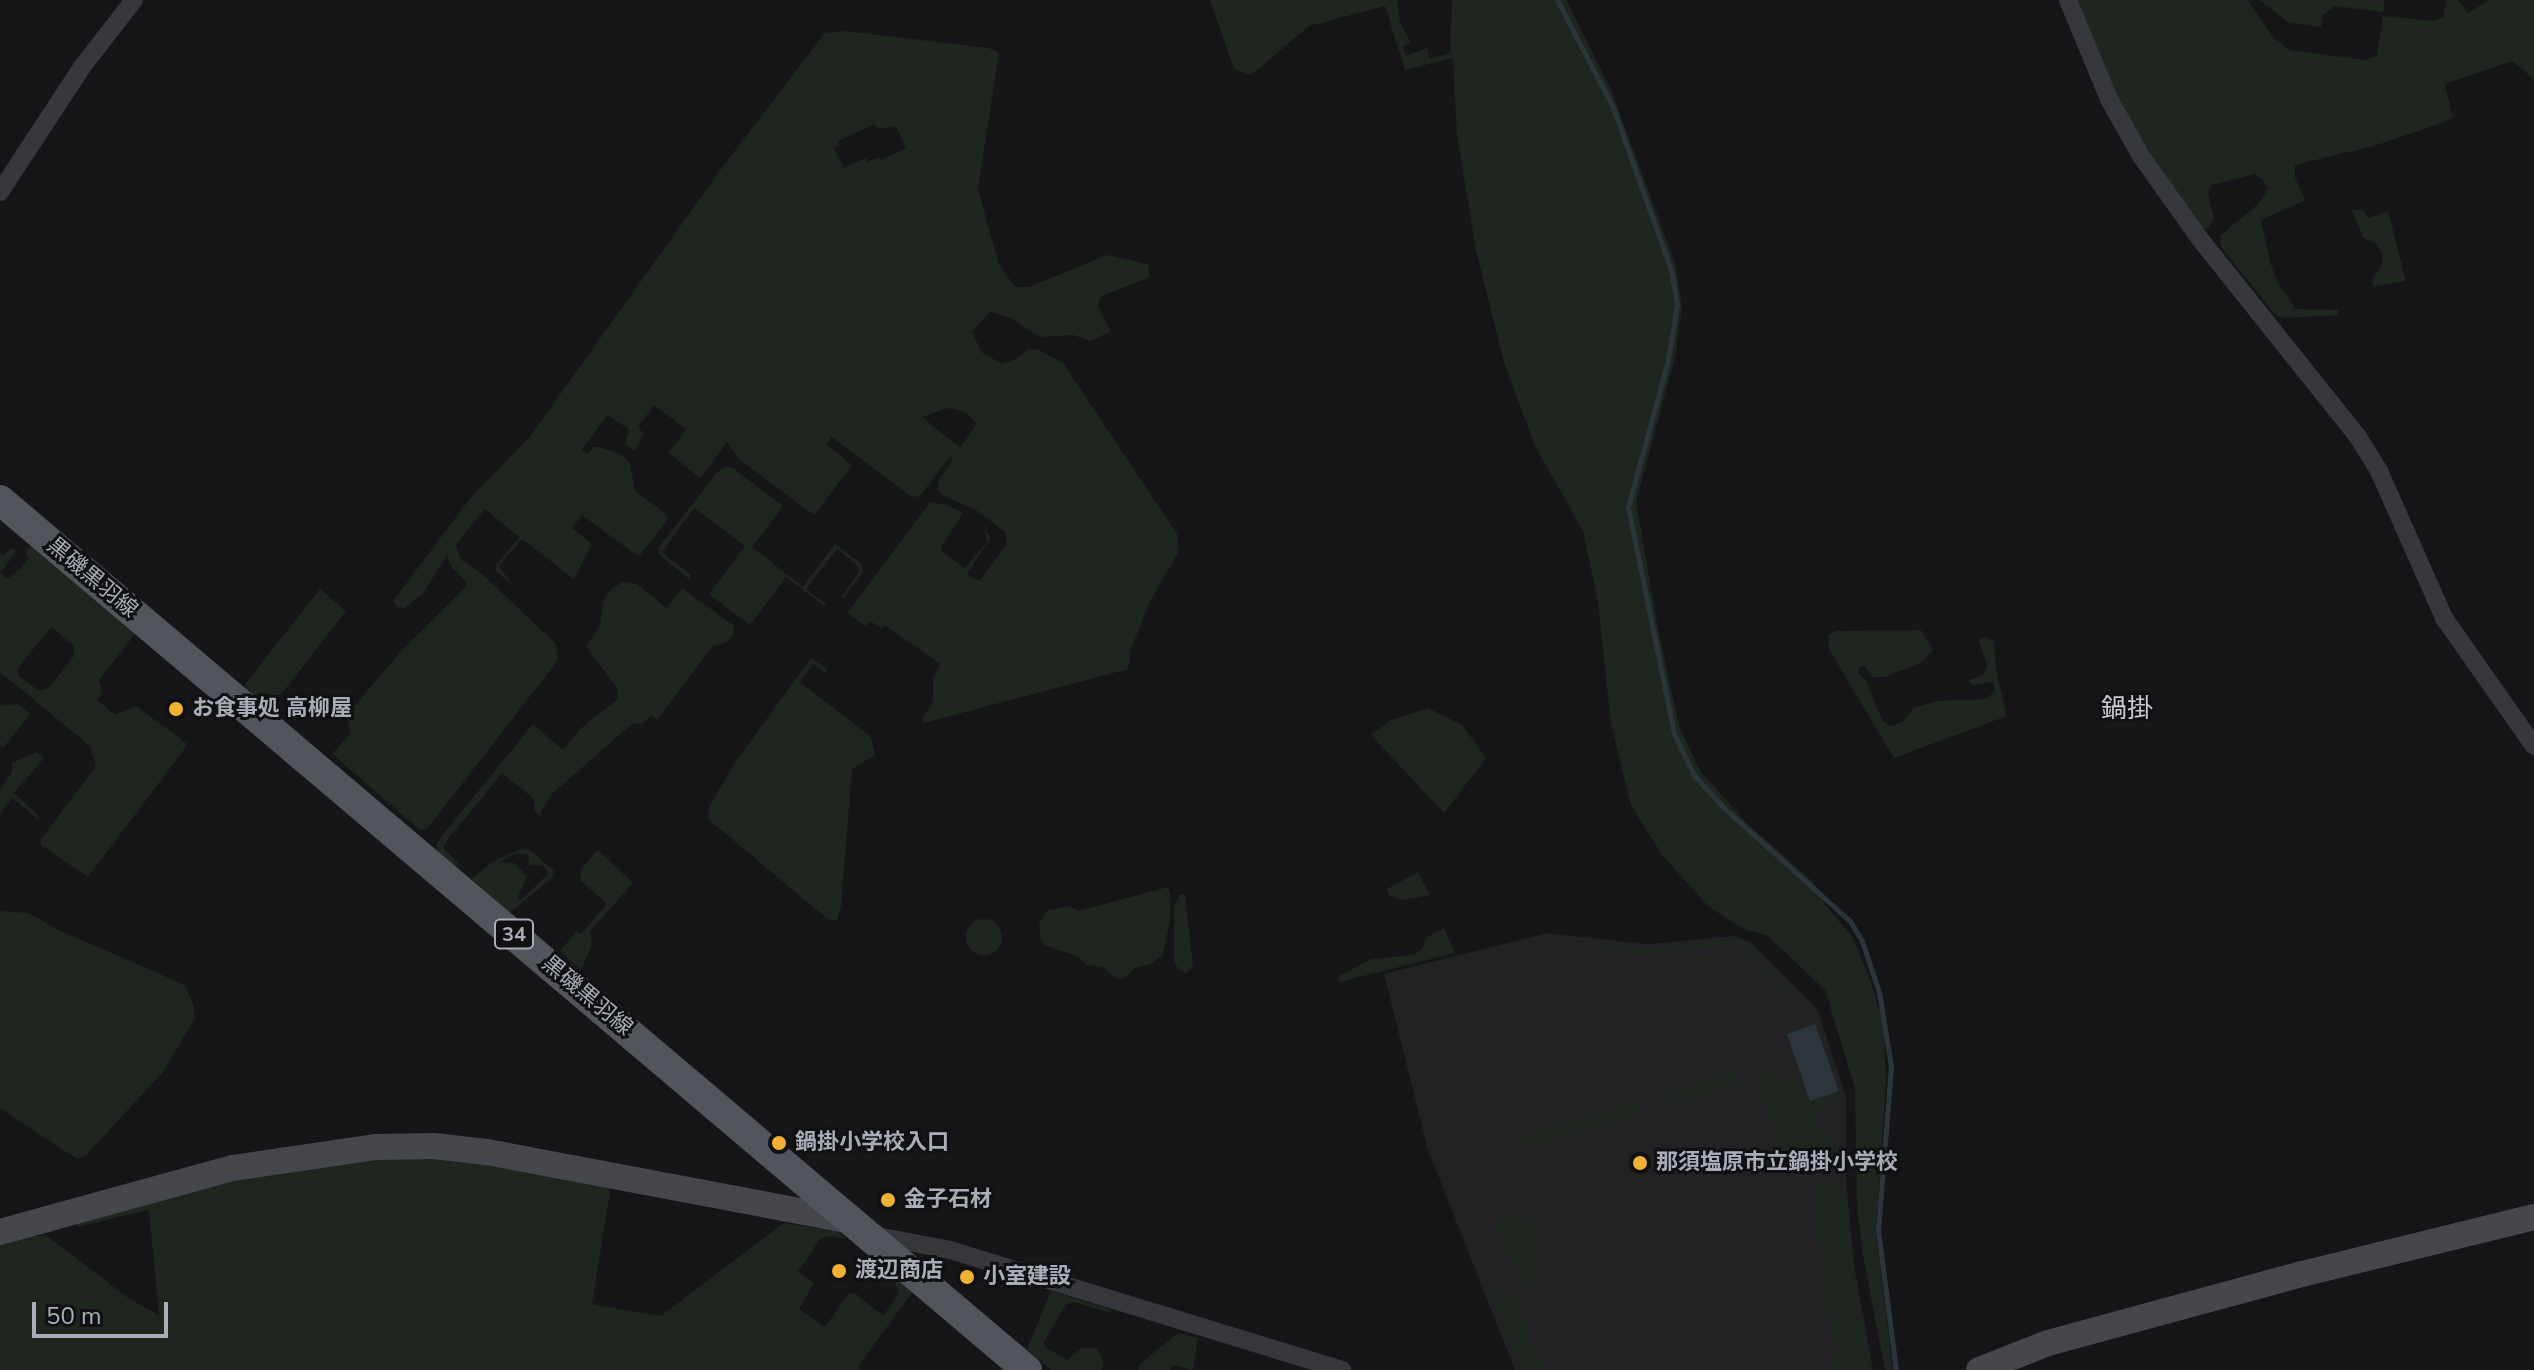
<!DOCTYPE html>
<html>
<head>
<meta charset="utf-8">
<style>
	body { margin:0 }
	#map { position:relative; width:2534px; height:1370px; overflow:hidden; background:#161618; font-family:"Nunito Sans","Noto Sans JP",sans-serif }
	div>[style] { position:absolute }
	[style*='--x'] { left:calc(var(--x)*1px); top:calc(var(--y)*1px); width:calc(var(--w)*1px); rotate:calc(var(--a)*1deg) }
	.built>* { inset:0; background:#222225 }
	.green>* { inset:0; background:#1e261f }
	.round { border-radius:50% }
	.water>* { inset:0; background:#2c353c }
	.stream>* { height:5px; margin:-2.5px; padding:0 2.5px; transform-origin:2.5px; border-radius:2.5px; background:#2c353c }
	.street>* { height:18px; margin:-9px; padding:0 9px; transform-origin:9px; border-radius:9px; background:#37383d }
	.secondary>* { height:26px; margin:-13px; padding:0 13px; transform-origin:13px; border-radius:13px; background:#45474d }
	.primary>* { height:30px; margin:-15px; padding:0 15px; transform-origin:15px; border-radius:15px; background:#53555c }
	.dots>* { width:22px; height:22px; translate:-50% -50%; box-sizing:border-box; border:4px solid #111113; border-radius:50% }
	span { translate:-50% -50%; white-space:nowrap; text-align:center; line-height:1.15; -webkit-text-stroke:6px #111113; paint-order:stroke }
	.shield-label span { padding:2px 6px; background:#111113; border:2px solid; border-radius:6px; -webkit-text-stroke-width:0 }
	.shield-label { font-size:20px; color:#a8adb8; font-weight:700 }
	.street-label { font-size:22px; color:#a8adb8 }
	.poi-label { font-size:22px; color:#a8adb8; font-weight:700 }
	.left { translate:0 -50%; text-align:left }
	.quarter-label { font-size:26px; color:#c9ccd4 }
	.scale { position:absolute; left:32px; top:1302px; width:136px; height:36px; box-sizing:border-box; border:4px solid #a8adb8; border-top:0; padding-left:10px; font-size:24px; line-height:28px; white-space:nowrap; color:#a8adb8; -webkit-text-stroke:6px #111113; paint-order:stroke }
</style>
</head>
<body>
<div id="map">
	<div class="built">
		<div style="clip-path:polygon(1548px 933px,1648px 944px,1735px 936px,1750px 942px,1818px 1010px,1846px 1097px,1846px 1180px,1855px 1270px,1873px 1370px,1515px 1370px,1427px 1147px,1384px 974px)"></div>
	</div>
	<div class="green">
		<div style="clip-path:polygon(1210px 0,1400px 0,1397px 1px,1400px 23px,1411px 43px,1403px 46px,1406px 56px,1427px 48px,1430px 59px,1450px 53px,1452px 0,1566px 0,1611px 90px,1675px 263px,1682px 307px,1675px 357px,1636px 502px,1658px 629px,1679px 726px,1700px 771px,1746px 822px,1814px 883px,1823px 902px,1853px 938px,1871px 982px,1884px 1027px,1886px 1080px,1876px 1234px,1893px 1370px,1885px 1370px,1863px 1256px,1857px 1206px,1855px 1089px,1825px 990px,1767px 935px,1743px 929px,1708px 906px,1662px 855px,1631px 805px,1611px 724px,1598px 602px,1583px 531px,1535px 446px,1505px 365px,1476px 251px,1457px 135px,1453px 58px,1405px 70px,1385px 6px,1309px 26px,1251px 75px,1234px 69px)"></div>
		<div style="clip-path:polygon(2074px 0,2247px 0,2274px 38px,2290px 50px,2364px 60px,2377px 56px,2383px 16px,2433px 21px,2443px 17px,2446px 0,2458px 0,2468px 13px,2489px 0,2534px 0,2534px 79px,2512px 61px,2445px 84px,2453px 117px,2447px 121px,2377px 145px,2295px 165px,2295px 178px,2305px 200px,2261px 220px,2270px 262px,2278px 284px,2296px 309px,2338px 310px,2339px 315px,2282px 318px,2275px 314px,2221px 247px,2220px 236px,2258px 204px,2268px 189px,2263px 180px,2255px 174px,2212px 185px,2208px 193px,2214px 218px,2210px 227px,2203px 230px,2195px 224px,2111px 92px)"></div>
		<div style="clip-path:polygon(2259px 0,2385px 0,2383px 12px,2335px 6px,2323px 15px,2321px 27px,2288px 22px)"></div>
		<div style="clip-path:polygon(evenodd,844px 31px,989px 48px,999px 53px,978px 189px,999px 265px,1015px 287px,1029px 287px,1107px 255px,1148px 264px,1150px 277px,1100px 297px,1098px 307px,1111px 331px,1091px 341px,1073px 335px,1039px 337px,1011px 318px,990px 312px,972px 331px,981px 352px,1002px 364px,1016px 359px,1028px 349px,1037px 349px,1063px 363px,1177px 534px,1179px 551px,1149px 603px,1131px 649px,1128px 669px,924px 723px,922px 719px,933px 703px,933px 679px,940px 664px,885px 625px,882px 629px,870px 621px,865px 626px,847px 613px,930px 502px,947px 505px,963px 513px,941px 547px,942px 552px,965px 568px,987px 542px,985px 531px,991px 537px,967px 574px,976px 580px,980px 580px,1007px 544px,1005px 532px,976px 510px,942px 495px,938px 490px,939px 480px,953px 460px,950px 456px,920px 496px,912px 497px,832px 437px,826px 444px,852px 465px,814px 515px,739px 459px,727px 442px,700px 478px,669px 453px,686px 429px,654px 405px,638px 427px,644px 434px,635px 451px,625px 445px,629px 429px,607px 415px,582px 450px,588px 454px,593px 447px,599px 447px,620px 454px,630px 463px,635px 491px,665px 513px,668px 519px,640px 555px,635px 554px,582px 515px,572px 528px,592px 544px,574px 579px,522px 539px,499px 566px,514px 587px,496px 571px,496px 565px,519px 537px,485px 509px,456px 544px,460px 559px,482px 574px,556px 644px,558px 660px,427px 829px,420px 830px,332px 754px,350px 734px,348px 715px,353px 708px,402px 650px,466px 587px,466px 581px,452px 568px,447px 555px,424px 592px,405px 608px,397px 607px,393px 601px,472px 496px,529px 438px,724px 165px,825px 33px,844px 31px,875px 124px,878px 129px,896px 126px,906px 148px,881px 160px,879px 157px,868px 162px,866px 158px,844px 168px,834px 148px,840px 145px,838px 141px,875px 124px,844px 31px,947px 408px,965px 412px,977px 424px,960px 448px,922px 417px,947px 408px)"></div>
		<div style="clip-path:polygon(2352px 210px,2363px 210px,2369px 218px,2388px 211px,2406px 281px,2373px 287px,2373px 278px,2382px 266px,2383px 255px,2375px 243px,2363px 238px)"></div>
		<div style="clip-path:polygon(726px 467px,733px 468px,783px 506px,752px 547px,803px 587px,835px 544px,862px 564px,863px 572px,844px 598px,841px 597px,859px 572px,859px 567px,837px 549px,806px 589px,826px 604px,824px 606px,786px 577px,750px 625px,709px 594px,745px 546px,694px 508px,662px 552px,691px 575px,689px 579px,658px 554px,659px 547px,717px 472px)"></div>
		<div style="clip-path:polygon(evenodd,32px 545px,135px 634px,99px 680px,102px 693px,97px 700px,115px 715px,136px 706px,186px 743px,186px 747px,88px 877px,41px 845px,41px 839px,96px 766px,90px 746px,0 672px,0 554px,4px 555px,13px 547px,16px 551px,1px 573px,7px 579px,22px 567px,29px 558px,25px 552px,32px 545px,51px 627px,74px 646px,74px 656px,48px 689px,39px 691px,19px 676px,17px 669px,51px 627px)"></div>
		<div style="clip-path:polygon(623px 582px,637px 584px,666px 608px,682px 588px,734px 626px,733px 634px,726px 643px,713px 646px,657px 720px,651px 715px,643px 724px,633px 723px,552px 794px,539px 815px,534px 809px,535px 800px,502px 773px,444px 844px,444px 849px,459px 863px,455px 867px,437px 851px,437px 842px,533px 724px,563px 750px,580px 729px,618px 699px,617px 688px,586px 646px,600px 626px,603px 602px,612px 588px)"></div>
		<div style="clip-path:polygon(320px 589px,346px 611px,269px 710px,245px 690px,246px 683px)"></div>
		<div style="clip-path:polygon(1921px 630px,1933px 650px,1922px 662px,1885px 677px,1873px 677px,1864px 666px,1859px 667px,1859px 674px,1866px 681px,1882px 720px,1890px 726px,1904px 721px,1913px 708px,1938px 701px,1986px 699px,1995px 691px,1993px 682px,1972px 685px,1969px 680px,1984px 674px,1987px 666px,1979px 640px,1985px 637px,1994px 641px,1997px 675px,2007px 716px,1894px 758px,1829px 649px,1828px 635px,1836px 631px)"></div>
		<div style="clip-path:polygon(811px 658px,827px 669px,825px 673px,813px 664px,800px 682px,871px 737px,875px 755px,852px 769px,841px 906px,837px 920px,830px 921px,708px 819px,710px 805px,737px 760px)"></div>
		<div style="clip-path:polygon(18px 704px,30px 714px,3px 748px,0 745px,0 706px)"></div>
		<div style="clip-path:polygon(1428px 708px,1462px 725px,1486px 758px,1444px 813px,1371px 735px,1391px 720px)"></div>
		<div style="clip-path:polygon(36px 752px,44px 758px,14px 793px,38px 815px,39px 820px,12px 798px,0 813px,0 790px,12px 772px,12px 763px)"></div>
		<div style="clip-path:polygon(evenodd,529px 849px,554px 871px,551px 879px,509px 913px,471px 879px,494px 861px,518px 850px,529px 849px,514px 854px,528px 854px,529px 865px,544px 866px,548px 874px,521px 900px,518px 897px,527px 876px,514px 863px,500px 862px,514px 854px)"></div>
		<div style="clip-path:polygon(598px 850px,633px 883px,590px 931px,592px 944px,581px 970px,560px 951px,576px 932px,581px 934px,607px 904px,580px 880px,581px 869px)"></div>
		<div style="clip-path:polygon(1418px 872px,1430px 895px,1401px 900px,1389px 895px,1387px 889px)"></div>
		<div style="clip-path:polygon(1168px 887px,1171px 896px,1170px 920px,1163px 954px,1151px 964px,1135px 968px,1125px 978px,1117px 979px,1103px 967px,1087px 965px,1076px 956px,1045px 945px,1041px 940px,1039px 924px,1048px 910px,1069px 906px,1078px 911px)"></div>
		<div style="clip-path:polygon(1185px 894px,1193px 967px,1186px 973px,1178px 969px,1174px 961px,1174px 907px,1179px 895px)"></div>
		<div style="clip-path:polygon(0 911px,29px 913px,56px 929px,185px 985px,193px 1004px,195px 1018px,163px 1072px,85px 1156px,77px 1159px,0 1108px)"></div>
		<div class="round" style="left:966px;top:919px;width:36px;height:36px"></div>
		<div style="clip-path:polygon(1444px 928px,1455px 953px,1339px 982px,1338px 977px,1371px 959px,1414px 955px,1422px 949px,1427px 937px)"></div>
		<div style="clip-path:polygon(1737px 938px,1748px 943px,1786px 990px,1781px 993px,1744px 946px,1737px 944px,1647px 953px,1591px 947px,1592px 942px,1648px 949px)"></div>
		<div style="clip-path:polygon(1767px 1066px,1775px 1083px,1794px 1078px,1804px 1103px,1839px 1091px,1837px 1099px,1814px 1113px,1818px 1128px,1843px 1151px,1841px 1173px,1815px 1169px,1797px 1174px,1790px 1169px,1757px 1084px,1758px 1070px)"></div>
		<div style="clip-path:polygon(1735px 1070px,1739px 1083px,1675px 1104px,1670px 1102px,1666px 1093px)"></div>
		<div style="clip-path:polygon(1638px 1102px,1641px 1113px,1521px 1149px,1517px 1142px,1526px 1134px)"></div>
		<div style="clip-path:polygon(436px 1153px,607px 1186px,610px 1192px,592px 1304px,661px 1316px,784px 1223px,836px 1231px,847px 1239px,829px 1236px,820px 1239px,798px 1272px,814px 1283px,799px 1309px,825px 1327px,849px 1293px,856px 1294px,883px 1316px,899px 1294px,891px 1271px,915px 1289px,858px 1366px,860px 1370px,0 1370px,0 1240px,46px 1235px,128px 1298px,159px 1315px,149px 1210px,77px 1227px,77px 1221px,251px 1175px)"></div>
		<div style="clip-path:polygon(1813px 1180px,1828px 1180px,1839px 1184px,1845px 1195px,1853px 1272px,1870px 1370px,1833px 1370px,1835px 1345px,1822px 1288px)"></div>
		<div style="clip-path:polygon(1499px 1216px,1524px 1217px,1532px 1222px,1541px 1274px,1532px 1285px,1525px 1287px,1517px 1279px,1512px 1259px,1502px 1247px,1496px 1229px)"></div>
		<div style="clip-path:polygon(1051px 1291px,1112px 1310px,1110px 1313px,1075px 1302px,1066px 1304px,1044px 1341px,1045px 1347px,1067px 1360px,1082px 1348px,1097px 1348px,1104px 1363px,1101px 1370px,1051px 1370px,1027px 1349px)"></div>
		<div style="clip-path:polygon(1489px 1291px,1510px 1292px,1521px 1300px,1529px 1343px,1549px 1370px,1520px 1370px)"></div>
		<div style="clip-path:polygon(1178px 1333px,1198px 1338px,1193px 1370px,1172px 1365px,1171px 1370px,1138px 1370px,1141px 1363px)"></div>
	</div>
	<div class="water">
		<div style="clip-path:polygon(1815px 1024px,1839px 1091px,1810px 1101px,1787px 1034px)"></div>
	</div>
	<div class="stream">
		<div style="--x:1557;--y:0;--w:119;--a:62.4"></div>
		<div style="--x:1612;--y:105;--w:175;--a:70.3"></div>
		<div style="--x:1671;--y:270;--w:36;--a:80"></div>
		<div style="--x:1677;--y:305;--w:56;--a:99.3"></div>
		<div style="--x:1668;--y:360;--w:152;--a:105.2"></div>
		<div style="--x:1628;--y:507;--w:232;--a:78.5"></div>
		<div style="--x:1674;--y:734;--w:46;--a:64"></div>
		<div style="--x:1694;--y:775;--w:45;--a:47.7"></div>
		<div style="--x:1724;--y:808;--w:169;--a:41.9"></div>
		<div style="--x:1850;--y:921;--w:23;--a:59"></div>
		<div style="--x:1862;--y:941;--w:54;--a:71.6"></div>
		<div style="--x:1879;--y:992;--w:75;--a:80.8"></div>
		<div style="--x:1891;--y:1066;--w:165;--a:94.5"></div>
		<div style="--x:1878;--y:1230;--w:141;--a:82.7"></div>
	</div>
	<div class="street">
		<div style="--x:2068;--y:0;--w:107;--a:67.5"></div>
		<div style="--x:2109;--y:99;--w:65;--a:60.7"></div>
		<div style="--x:2141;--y:156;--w:102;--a:54.6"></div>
		<div style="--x:2200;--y:239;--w:253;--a:51.4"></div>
		<div style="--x:2358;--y:437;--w:40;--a:58"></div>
		<div style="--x:2379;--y:471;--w:161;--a:66.1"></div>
		<div style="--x:2444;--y:618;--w:156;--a:54.9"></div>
		<div style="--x:0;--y:192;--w:149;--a:-56.7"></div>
		<div style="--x:82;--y:67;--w:85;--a:-52.2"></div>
		<div style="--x:872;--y:1235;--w:79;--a:10.9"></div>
		<div style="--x:950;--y:1250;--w:410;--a:17"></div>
	</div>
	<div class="secondary">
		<div style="--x:0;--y:1232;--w:242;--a:-15.4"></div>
		<div style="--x:233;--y:1168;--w:145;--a:-8.4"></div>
		<div style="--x:376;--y:1147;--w:58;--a:-1"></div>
		<div style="--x:434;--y:1146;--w:53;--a:6.5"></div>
		<div style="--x:487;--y:1152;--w:367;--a:10.7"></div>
		<div style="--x:1979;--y:1370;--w:74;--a:-21.4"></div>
		<div style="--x:2048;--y:1343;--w:263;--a:-15.2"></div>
		<div style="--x:2302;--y:1274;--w:239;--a:-13.8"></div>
	</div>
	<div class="primary">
		<div style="--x:0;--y:500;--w:1346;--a:40.27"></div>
	</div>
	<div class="dots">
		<div style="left:176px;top:709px;background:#f2b134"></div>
		<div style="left:779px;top:1143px;background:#f2b134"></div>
		<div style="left:1640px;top:1163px;background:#f2b134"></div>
		<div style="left:888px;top:1200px;background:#f2b134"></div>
		<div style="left:839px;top:1271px;background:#f2b134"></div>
		<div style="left:967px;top:1277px;background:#f2b134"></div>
	</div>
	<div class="shield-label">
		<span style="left:514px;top:934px">34</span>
	</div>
	<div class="street-label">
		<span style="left:92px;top:578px;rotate:40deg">黒磯黒羽線</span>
		<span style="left:587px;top:996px;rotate:40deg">黒磯黒羽線</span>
	</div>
	<div class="poi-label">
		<span class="left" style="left:192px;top:709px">お食事処 高柳屋</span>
		<span class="left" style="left:795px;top:1143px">鍋掛小学校入口</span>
		<span class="left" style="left:1656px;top:1163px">那須塩原市立鍋掛小学校</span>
		<span class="left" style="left:904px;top:1200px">金子石材</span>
		<span class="left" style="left:855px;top:1271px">渡辺商店</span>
		<span class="left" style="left:983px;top:1277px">小室建設</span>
	</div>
	<div class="quarter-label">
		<span style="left:2127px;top:709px">鍋掛</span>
	</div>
	<div class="scale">50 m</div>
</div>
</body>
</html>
